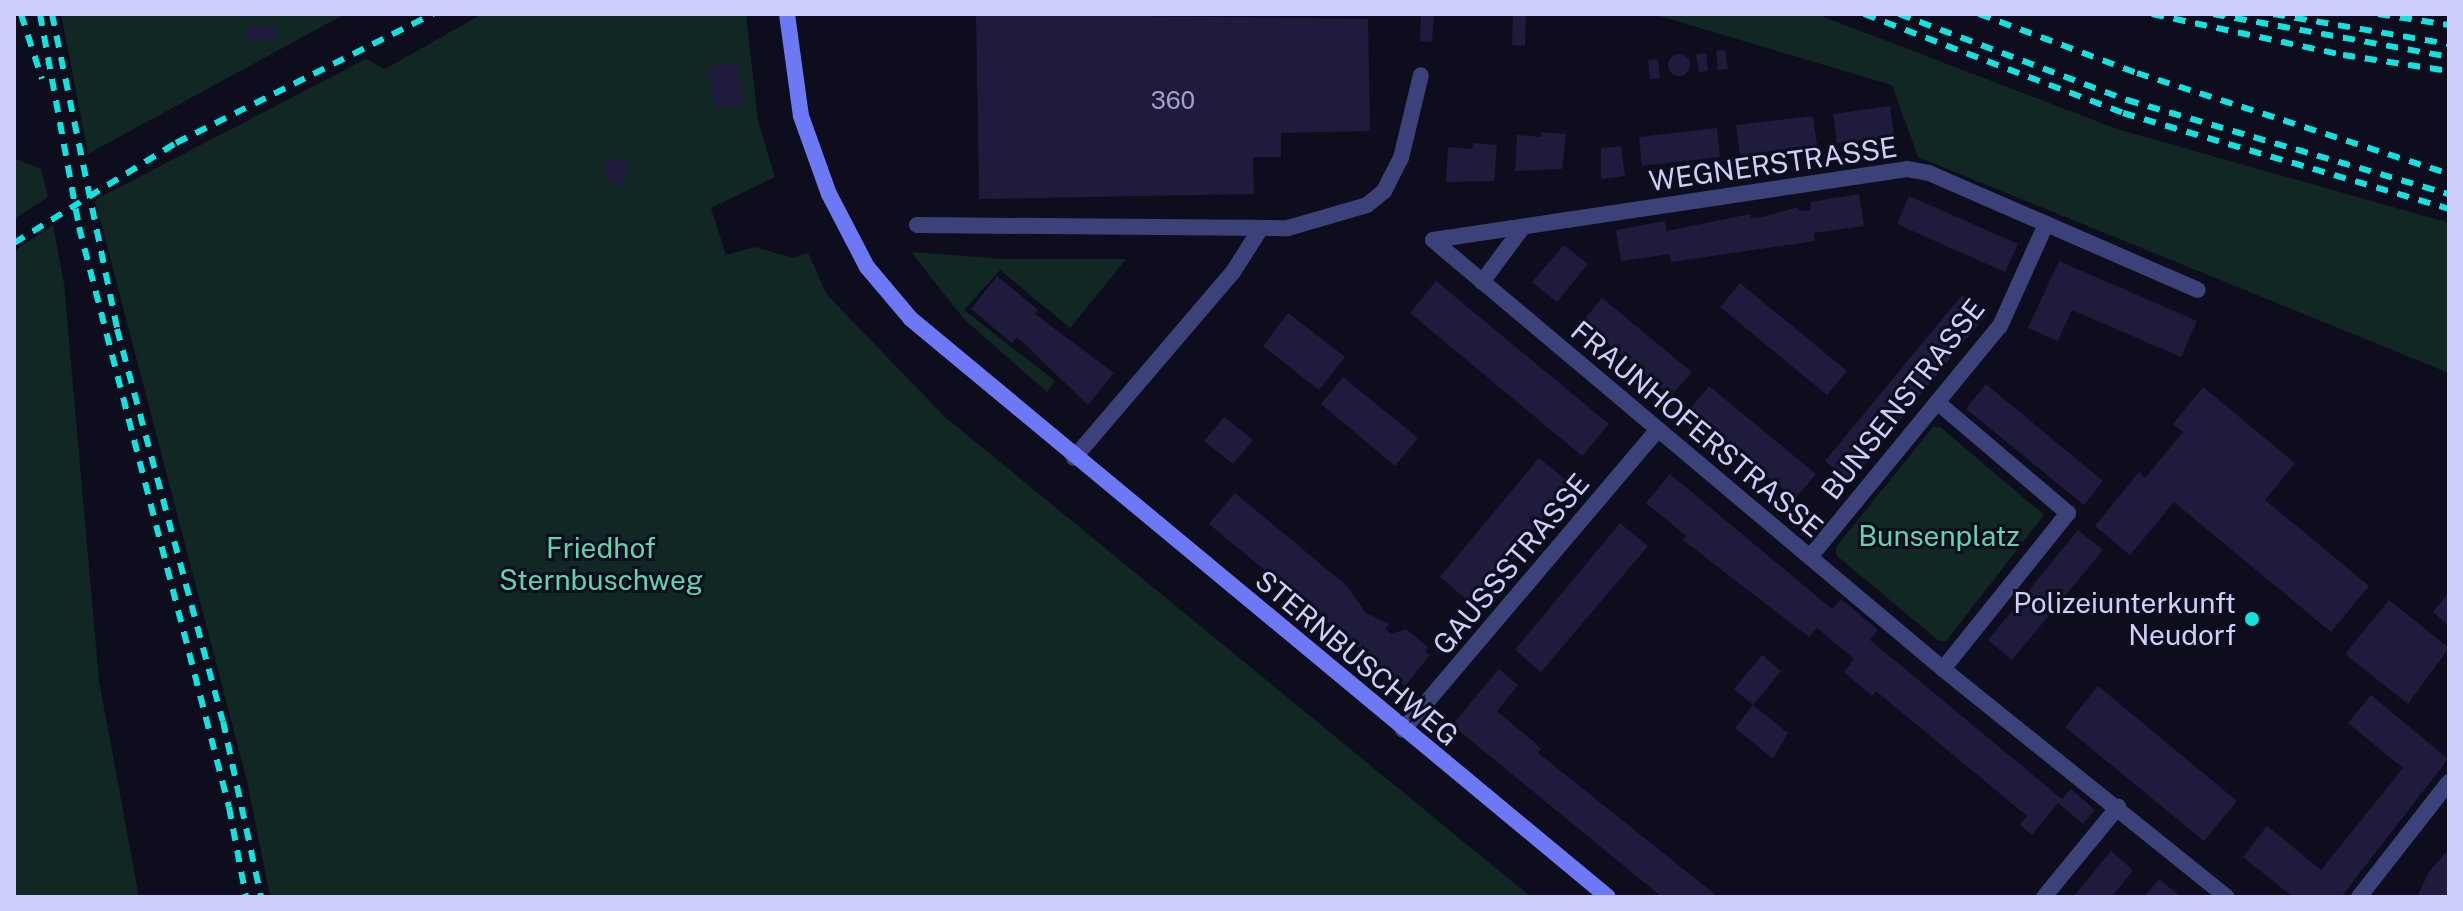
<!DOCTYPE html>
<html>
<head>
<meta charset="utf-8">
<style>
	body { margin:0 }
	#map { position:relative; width:2463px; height:911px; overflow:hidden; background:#0e0d1d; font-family:"Public Sans",sans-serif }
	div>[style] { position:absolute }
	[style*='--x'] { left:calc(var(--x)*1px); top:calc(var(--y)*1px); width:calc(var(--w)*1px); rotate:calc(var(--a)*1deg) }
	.green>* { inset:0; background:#112724 }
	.building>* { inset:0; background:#1e1b3d }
	.round { border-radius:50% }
	.street>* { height:16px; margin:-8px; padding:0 8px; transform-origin:8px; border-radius:8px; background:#3c4179 }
	.secondary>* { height:16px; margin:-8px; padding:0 8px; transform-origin:8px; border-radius:8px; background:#6c78f4 }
	.rail>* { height:6px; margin-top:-3px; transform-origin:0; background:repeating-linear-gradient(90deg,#11e4e0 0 12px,transparent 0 22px) }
	.dots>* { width:22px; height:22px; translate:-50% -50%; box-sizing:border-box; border:4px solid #0e0d1d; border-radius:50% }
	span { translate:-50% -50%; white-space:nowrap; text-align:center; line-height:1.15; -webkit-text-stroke:6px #0e0d1d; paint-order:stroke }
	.number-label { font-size:24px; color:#a2a1cc }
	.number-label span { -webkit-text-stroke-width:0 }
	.street-label { font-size:28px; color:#cecefb }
	.park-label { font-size:28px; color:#60d5aa }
	.poi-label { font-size:28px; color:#cecefb }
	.right { translate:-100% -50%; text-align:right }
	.frame { position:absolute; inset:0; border:16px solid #cecefb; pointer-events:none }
</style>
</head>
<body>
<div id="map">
	<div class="green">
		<div style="clip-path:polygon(61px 14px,345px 14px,88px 154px)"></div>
		<div style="clip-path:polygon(482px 14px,746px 14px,758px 121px,775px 177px,711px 208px,726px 255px,755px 247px,793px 258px,808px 253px,827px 295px,945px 417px,1531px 897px,270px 897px,248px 785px,95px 200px,366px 59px,385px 69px)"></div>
		<div style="clip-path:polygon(1653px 14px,1816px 14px,2117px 129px,2449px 223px,2449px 373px,1918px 157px,1892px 85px)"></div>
		<div style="clip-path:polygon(14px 158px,41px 169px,48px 197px,14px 219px)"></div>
		<div style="clip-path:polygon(53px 225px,64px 284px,99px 681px,139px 897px,14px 897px,14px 251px)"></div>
		<div style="clip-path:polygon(911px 252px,1003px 259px,1126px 259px,1070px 328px,1000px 270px,964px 310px,1055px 381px,1047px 392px,964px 319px)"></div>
		<div style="clip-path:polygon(1933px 427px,1940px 427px,2044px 515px,1946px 641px,1939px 641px,1836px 555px,1836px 547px)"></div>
	</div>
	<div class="building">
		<div style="clip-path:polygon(976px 14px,1368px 19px,1370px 131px,1281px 133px,1281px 157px,1253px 157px,1254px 194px,979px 199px)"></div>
		<div style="clip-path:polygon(1421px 14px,1434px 14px,1432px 42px,1420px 41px)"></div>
		<div style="clip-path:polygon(1513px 14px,1526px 14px,1525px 46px,1512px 45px)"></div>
		<div style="clip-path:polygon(276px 26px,276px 40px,246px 41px,246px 27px)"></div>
		<div style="clip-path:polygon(1725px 50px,1728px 69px,1718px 70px,1716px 51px)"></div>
		<div style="clip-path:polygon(1706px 53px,1708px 71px,1699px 72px,1696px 54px)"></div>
		<div class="round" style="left:1668px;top:54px;width:22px;height:22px"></div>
		<div style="clip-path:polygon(1658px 59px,1660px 78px,1650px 79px,1648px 60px)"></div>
		<div style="clip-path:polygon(737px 62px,745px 104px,716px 110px,708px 68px)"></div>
		<div style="clip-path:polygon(1890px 106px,1894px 136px,1837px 143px,1833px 114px)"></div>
		<div style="clip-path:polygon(1813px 116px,1817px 145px,1740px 155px,1736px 125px)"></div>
		<div style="clip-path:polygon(1717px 128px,1720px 157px,1642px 166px,1639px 137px)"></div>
		<div style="clip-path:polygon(1541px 132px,1566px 134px,1562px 169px,1515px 171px,1517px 135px,1541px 137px)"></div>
		<div style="clip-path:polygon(1473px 143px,1497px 145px,1494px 181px,1446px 182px,1448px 147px,1472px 149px)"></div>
		<div style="clip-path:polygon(1621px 146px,1625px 176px,1601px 179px,1601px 148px)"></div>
		<div style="clip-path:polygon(607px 158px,630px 162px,622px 187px,604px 179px)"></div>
		<div style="clip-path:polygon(1859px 194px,1864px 226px,1814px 233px,1815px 241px,1671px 262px,1670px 254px,1621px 261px,1616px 230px,1665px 221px,1667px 231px,1750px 214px,1751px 218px,1763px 217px,1798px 207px,1799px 211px,1811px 210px,1810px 202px)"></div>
		<div style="clip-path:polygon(1909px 196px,2018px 244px,2005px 272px,1897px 224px)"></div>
		<div style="clip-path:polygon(1564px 245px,1588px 264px,1557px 302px,1532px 282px)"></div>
		<div style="clip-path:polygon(2059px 261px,2197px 321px,2181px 357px,2072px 310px,2058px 341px,2028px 328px)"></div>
		<div style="clip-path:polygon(997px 276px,1038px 310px,1035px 314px,1114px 373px,1088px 405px,1017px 337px,1012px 343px,971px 309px)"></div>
		<div style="clip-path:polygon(1436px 281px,1609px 424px,1582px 456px,1410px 313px)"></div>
		<div style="clip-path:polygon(1740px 283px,1847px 371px,1827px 395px,1720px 307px)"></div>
		<div style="clip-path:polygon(1962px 295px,1986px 315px,1850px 481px,1825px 461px)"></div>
		<div style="clip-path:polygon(1602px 298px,1692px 372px,1671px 396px,1582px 322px)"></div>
		<div style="clip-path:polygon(1288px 313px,1345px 357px,1319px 390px,1263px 346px)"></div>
		<div style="clip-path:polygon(1343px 377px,1418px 438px,1395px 466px,1321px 404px)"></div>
		<div style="clip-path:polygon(1986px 384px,2103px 481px,2084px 505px,1966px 409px)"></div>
		<div style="clip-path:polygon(1709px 386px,1816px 474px,1795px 499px,1689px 410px)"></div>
		<div style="clip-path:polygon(2203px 387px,2295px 463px,2265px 500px,2369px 586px,2331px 632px,2174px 502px,2130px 555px,2095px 526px,2139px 472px,2145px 478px,2183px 432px,2173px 424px)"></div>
		<div style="clip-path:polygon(1224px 417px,1253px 440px,1233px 464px,1204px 441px)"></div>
		<div style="clip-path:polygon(1539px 458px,1571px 484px,1472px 604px,1440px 577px)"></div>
		<div style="clip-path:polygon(1670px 474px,1832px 609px,1841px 599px,1878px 630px,1870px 640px,2062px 799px,2071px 789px,2095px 810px,2083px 824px,2058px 803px,2032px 835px,2020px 825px,2027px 816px,1876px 691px,1872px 696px,1844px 672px,1854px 659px,1817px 628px,1809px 637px,1683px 540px,1686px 536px,1646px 503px)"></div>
		<div style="clip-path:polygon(1235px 493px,1347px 586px,1366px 613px,1389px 624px,1385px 629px,1391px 634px,1406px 629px,1428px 647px,1425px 650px,1430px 655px,1405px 686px,1209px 524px)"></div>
		<div style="clip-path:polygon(1620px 523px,1648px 546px,1541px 672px,1515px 650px)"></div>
		<div style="clip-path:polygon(2078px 530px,2103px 550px,2012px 660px,1988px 640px)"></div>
		<div style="clip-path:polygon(2449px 592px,2449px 626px,2433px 612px)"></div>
		<div style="clip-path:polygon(2389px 600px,2449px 648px,2408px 704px,2345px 654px)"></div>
		<div style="clip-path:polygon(1762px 655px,1781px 671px,1753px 705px,1734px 689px)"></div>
		<div style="clip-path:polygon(1499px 669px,1518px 685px,1497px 711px,1534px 742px,1541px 749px,1538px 753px,1718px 897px,1662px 897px,1452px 725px)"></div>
		<div style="clip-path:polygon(2098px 686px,2237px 801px,2204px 841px,2065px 727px)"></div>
		<div style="clip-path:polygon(2371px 695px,2448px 759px,2341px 897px,2293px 897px,2243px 857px,2267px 826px,2321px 870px,2403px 768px,2348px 723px)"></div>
		<div style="clip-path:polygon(1753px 705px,1788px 733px,1773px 759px,1735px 728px)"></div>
		<div style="clip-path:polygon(2449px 849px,2449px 897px,2417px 897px,2429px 872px)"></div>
		<div style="clip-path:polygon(2111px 851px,2133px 870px,2120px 887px,2111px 897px,2073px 897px)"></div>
		<div style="clip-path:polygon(2159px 879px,2181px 897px,2144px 897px)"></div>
	</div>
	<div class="street">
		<div style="--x:917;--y:225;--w:371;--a:0.5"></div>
		<div style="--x:1288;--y:228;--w:82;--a:-16.2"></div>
		<div style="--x:1367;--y:205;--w:22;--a:-39"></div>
		<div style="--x:1384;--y:191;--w:37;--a:-63"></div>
		<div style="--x:1401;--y:158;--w:85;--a:-76.5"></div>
		<div style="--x:1433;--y:240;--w:666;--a:40.07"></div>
		<div style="--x:1943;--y:669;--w:364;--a:38.8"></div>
		<div style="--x:1433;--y:240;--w:479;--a:-8.5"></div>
		<div style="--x:1907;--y:169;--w:22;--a:10"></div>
		<div style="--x:1929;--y:173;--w:293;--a:23.5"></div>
		<div style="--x:1482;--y:282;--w:69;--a:-53.3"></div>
		<div style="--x:1937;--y:402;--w:172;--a:40.3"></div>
		<div style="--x:2068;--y:513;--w:200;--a:128.7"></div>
		<div style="--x:1074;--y:458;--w:245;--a:-49.5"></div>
		<div style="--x:1233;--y:272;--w:52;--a:-57.5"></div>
		<div style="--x:1810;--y:557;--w:299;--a:-50.6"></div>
		<div style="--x:2000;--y:326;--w:112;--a:-65.7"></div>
		<div style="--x:1403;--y:730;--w:392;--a:-49.7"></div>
		<div style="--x:2044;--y:897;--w:117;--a:-50.6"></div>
		<div style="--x:2359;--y:897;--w:146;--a:-52"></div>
	</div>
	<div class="secondary">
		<div style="--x:787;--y:14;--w:103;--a:82.2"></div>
		<div style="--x:801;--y:116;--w:83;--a:70.3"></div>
		<div style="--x:829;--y:194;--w:82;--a:62.5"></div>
		<div style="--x:867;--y:267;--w:68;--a:49.8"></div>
		<div style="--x:911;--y:319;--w:905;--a:39.67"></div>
	</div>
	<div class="rail">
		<div style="--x:21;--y:14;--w:68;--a:72.1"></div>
		<div style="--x:40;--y:14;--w:217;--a:79.6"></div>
		<div style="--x:79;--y:227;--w:599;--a:75.5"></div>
		<div style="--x:229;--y:807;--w:92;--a:79.3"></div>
		<div style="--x:52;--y:14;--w:322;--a:78.3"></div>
		<div style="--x:117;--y:329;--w:406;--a:74.9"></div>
		<div style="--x:223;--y:721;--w:180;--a:77.8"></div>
		<div style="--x:1864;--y:14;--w:277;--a:20.9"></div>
		<div style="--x:2123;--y:113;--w:340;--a:16.4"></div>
		<div style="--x:1899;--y:14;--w:244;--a:20.7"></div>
		<div style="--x:2127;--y:100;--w:335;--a:16.3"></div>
		<div style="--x:1979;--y:14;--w:169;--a:20.5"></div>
		<div style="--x:2137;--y:73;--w:328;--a:17.9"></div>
		<div style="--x:2152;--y:14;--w:195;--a:12.1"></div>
		<div style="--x:2343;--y:55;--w:107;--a:8.6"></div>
		<div style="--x:2213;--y:14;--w:240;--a:10.3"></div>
		<div style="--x:2273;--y:14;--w:179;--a:9.7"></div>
		<div style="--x:2378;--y:14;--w:72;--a:8.8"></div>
		<div style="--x:14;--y:243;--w:190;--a:-31.7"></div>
		<div style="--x:176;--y:143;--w:288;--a:-26.7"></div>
	</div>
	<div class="dots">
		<div style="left:2252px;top:619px;background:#11e4e0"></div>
	</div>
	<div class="number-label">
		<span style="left:1173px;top:101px">360</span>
	</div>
	<div class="street-label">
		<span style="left:1773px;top:164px;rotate:-8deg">WEGNERSTRASSE</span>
		<span style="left:1903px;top:399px;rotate:-52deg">BUNSENSTRASSE</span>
		<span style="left:1697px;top:429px;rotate:40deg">FRAUNHOFERSTRASSE</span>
		<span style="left:1511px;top:564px;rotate:-50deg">GAUSSSTRASSE</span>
		<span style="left:1357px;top:658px;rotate:40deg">STERNBUSCHWEG</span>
	</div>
	<div class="park-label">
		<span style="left:1939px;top:536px">Bunsenplatz</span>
		<span style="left:601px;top:564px">Friedhof<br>Sternbuschweg</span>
	</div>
	<div class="poi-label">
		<span class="right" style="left:2236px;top:619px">Polizeiunterkunft<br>Neudorf</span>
	</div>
	<div class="frame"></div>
</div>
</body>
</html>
